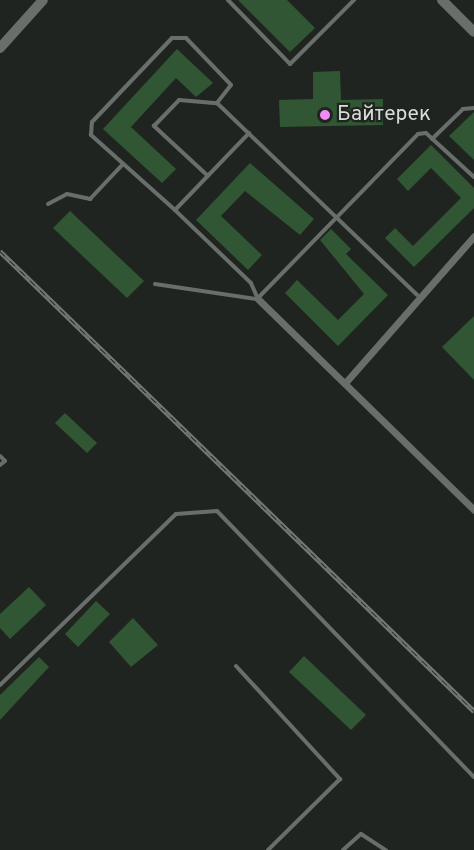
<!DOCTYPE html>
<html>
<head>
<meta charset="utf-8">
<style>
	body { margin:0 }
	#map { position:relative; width:474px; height:850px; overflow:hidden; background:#202420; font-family:Overpass,sans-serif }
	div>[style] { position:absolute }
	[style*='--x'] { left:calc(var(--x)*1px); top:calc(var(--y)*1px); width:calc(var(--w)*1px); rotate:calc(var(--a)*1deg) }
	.building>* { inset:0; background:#305633 }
	.service>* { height:4px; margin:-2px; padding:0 2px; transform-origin:2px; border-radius:2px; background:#6a6e6a }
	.minor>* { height:7px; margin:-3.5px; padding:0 3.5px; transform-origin:3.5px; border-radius:3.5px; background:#6a6e6a }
	.secondary>* { height:10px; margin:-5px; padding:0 5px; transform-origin:5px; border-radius:5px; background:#6a6e6a }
	.rail>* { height:4.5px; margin-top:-2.25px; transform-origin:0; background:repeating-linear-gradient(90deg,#202420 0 7px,#757975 0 14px); box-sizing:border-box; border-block:2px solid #757975 }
	.dots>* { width:16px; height:16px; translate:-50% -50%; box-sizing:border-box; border:3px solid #202420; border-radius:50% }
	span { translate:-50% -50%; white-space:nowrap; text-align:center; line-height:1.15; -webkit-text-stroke:4.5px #202420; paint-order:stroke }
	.poi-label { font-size:21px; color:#d9dcd9 }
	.left { translate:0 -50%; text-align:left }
</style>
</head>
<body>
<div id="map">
	<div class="building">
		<div style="clip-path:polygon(238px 0,287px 0,315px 28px,290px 52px)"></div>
		<div style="clip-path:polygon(177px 49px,213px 83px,196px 97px,176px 78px,131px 127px,176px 169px,162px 183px,103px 129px)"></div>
		<div style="clip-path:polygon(340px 71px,341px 100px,383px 99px,383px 125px,280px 127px,279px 100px,313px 99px,313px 72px)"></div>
		<div style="clip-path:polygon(474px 112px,474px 160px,449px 136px)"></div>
		<div style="clip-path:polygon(431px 145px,474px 188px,474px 208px,414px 267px,385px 238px,395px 228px,413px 246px,461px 198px,431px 168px,408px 191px,397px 179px)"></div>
		<div style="clip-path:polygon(250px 163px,314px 219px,300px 235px,245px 191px,221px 216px,262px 255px,248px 270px,196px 220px)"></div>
		<div style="clip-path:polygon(70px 211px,144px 281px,127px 298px,53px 228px)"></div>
		<div style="clip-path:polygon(331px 229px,351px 249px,346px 254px,388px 295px,338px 346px,285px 293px,297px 280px,338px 320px,364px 294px,320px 240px)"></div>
		<div style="clip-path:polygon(474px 316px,474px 380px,442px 347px)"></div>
		<div style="clip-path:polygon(65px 413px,97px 443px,87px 453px,55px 423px)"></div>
		<div style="clip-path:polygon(29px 587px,46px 605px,10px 639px,0 628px,0 614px)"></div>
		<div style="clip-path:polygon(96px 601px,110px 614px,78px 647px,65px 634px)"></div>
		<div style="clip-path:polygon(133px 618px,158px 645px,131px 667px,109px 642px)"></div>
		<div style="clip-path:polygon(304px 656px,366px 715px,351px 730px,289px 672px)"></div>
		<div style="clip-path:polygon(39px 657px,49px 667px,0 720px,0 695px)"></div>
	</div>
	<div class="service">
		<div style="--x:228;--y:0;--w:89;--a:45.9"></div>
		<div style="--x:290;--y:64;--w:91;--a:-45"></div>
		<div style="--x:432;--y:139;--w:43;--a:-44.1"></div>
		<div style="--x:463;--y:109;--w:11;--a:-5"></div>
		<div style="--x:208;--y:176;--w:74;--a:-137.2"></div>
		<div style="--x:154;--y:126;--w:36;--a:-46"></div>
		<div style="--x:179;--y:100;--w:38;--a:5"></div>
		<div style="--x:48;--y:204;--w:21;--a:-28"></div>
		<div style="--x:67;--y:194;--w:24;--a:12"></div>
		<div style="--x:90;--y:199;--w:47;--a:-46.7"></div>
		<div style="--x:175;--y:210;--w:107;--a:-46.1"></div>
		<div style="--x:155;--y:284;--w:103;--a:8.4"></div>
		<div style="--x:258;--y:298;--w:229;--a:-45.7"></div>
		<div style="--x:418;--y:134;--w:8;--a:-7"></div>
		<div style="--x:426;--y:133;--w:65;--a:42.5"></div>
		<div style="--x:258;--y:299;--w:17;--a:-114"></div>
		<div style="--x:251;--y:283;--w:105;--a:-136.2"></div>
		<div style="--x:175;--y:210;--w:113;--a:-138.2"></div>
		<div style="--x:91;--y:135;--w:13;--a:-86"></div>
		<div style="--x:92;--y:122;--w:116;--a:-46.4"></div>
		<div style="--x:172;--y:38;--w:14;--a:0"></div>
		<div style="--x:186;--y:38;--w:65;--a:46.2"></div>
		<div style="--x:231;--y:85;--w:23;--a:128"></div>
		<div style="--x:217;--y:103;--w:277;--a:43.8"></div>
		<div style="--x:0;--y:456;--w:7;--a:45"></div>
		<div style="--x:5;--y:461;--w:6;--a:141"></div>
		<div style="--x:236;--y:666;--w:154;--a:47.4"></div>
		<div style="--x:340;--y:779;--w:101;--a:135.4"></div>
		<div style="--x:0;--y:685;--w:245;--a:-44.2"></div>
		<div style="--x:176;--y:514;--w:41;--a:-4.2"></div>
		<div style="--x:217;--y:511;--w:370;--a:46"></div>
		<div style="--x:343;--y:850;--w:24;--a:-42"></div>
		<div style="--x:361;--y:834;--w:30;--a:33"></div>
	</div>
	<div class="minor">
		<div style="--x:258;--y:299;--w:302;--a:44.3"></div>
		<div style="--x:345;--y:383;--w:196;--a:-48.7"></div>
	</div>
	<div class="secondary">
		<div style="--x:442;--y:0;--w:45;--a:45"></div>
		<div style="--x:0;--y:48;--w:64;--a:-48.1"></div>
	</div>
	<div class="rail">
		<div style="--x:0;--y:251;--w:661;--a:44.14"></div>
	</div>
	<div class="dots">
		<div style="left:325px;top:115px;background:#f18bf5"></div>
	</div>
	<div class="poi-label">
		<span class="left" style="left:337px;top:115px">Байтерек</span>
	</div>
</div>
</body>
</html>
